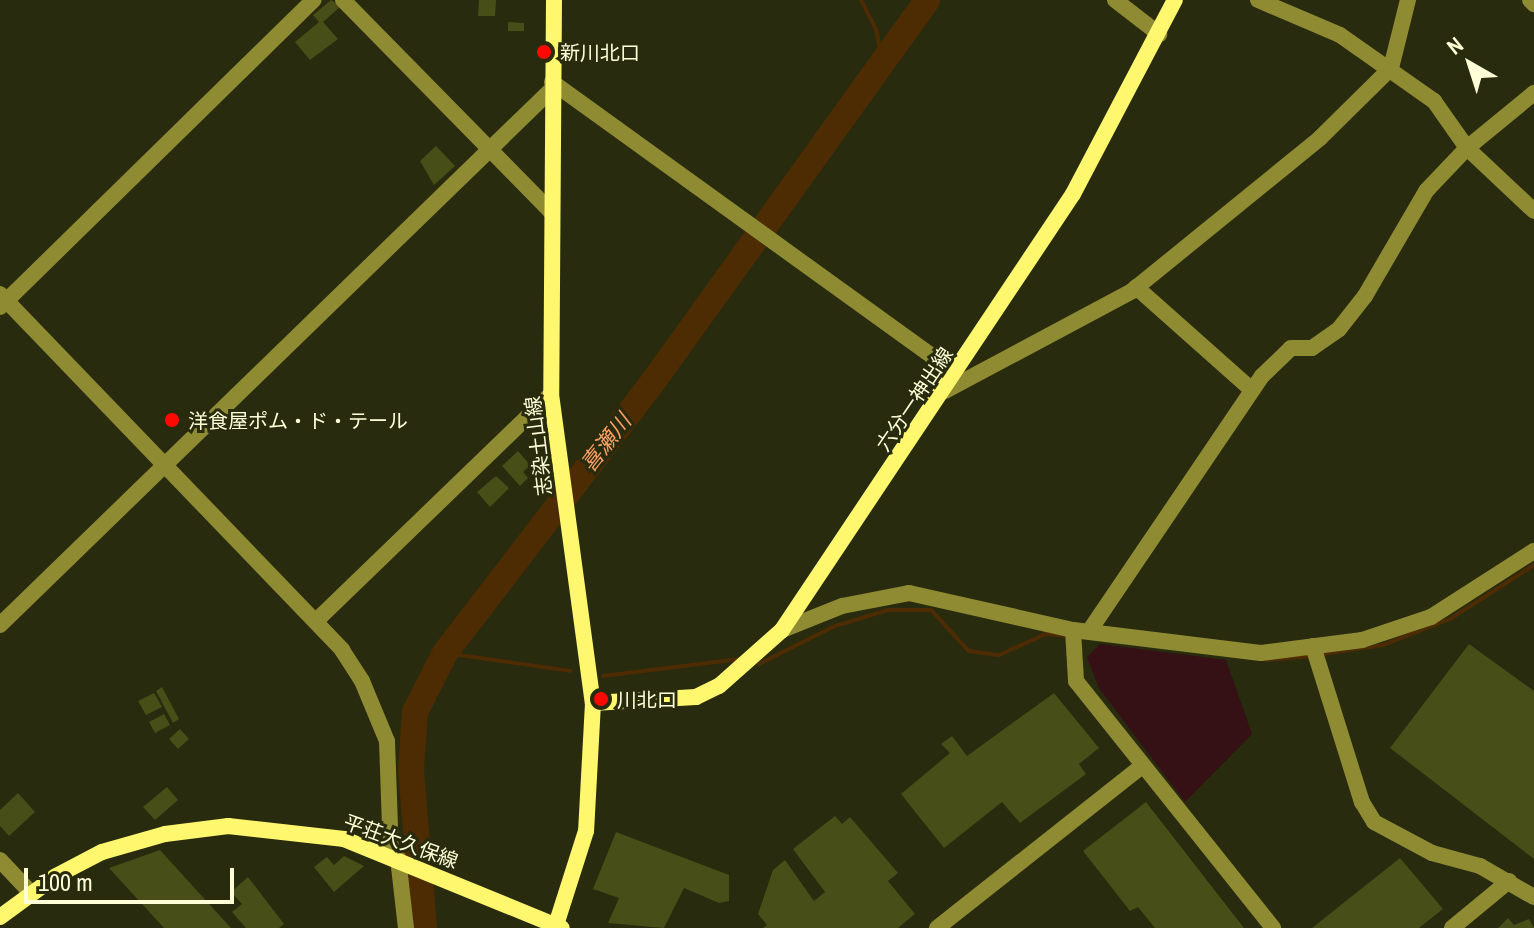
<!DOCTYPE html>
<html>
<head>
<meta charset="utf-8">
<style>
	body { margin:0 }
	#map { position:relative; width:1534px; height:928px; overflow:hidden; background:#282b0d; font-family:"Archivo Narrow","Noto Sans JP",sans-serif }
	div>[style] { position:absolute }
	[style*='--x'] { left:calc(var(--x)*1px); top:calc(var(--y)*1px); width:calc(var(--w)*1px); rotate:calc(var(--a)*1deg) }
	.green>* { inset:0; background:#351014 }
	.stream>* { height:4px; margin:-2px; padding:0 2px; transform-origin:2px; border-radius:2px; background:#4d2c04 }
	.river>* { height:26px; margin:-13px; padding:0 13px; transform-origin:13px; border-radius:13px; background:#4d2c04 }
	.building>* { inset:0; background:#474e17 }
	.minor>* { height:16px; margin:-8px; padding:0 8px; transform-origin:8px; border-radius:8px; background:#8f8b33 }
	.tertiary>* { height:16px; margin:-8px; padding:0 8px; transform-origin:8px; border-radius:8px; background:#8f8b33 }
	.secondary>* { height:16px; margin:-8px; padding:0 8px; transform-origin:8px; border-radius:8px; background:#fff76e }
	.dots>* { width:22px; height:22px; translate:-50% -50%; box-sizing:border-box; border:4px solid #282b0d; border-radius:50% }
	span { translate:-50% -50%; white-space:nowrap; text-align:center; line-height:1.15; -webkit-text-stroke:6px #282b0d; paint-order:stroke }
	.poi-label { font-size:20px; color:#feffd7 }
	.left { translate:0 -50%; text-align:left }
	.street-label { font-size:20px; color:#feffd7 }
	.water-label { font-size:22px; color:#ffa065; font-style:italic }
	.north { position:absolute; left:1430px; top:24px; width:80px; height:80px; -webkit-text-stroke:6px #282b0d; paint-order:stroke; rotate:321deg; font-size:22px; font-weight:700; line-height:32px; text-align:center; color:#feffd7 }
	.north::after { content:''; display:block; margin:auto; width:28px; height:36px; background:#feffd7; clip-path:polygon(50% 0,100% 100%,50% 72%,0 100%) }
	.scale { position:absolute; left:24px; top:868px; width:210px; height:36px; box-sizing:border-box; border:4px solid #feffd7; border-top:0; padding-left:10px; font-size:24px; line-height:28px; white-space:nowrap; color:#feffd7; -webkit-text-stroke:6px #282b0d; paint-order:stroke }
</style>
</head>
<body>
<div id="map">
	<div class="green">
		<div style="clip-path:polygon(1100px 644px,1226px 660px,1252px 734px,1185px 802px,1099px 688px,1087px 657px)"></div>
	</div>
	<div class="stream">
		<div style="--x:861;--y:0;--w:33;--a:63"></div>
		<div style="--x:876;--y:29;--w:32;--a:79"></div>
		<div style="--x:445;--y:653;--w:127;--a:8.1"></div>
		<div style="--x:1322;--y:654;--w:62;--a:-8.4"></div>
		<div style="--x:1383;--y:645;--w:72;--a:-21.2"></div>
		<div style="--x:1450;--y:619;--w:100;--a:-32.7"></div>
		<div style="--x:1267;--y:660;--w:46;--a:-5"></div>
		<div style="--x:759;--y:664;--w:85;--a:-26.6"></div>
		<div style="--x:835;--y:626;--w:55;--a:-16.8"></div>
		<div style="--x:888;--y:610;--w:43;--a:0"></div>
		<div style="--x:931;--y:610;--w:56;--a:47.2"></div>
		<div style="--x:969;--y:651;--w:30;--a:8"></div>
		<div style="--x:999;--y:655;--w:51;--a:-24.1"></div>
		<div style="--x:1046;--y:634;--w:21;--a:5"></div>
		<div style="--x:603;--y:676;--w:138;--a:-7.1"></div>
	</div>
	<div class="river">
		<div style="--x:424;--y:928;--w:159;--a:-94.7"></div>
		<div style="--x:411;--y:770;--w:58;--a:-86.1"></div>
		<div style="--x:415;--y:712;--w:66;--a:-63"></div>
		<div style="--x:445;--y:653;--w:337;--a:-52.5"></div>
		<div style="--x:650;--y:386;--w:475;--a:-54.3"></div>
	</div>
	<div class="building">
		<div style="clip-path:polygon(331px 0,341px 6px,323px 22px,338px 39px,310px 60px,295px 42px,319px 22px,313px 15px)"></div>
		<div style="clip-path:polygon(479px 0,496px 0,495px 16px,478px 16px)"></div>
		<div style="clip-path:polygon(508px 22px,524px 23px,524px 31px,508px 31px)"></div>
		<div style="clip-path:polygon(436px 146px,455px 166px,434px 185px,420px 161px)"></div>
		<div style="clip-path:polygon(518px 451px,530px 465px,523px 472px,528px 478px,520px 486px,502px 466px)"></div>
		<div style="clip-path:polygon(496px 476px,509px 488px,490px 507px,477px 492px)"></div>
		<div style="clip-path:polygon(1469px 644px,1534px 691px,1534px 859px,1390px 748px)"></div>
		<div style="clip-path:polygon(162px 687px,179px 719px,173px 723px,156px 691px)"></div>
		<div style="clip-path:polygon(154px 693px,162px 707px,146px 715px,138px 701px)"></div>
		<div style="clip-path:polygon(1054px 693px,1099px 748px,1079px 764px,1086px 774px,1020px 823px,1002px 802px,944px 848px,901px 794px,950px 753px,941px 744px,952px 736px,967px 756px)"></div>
		<div style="clip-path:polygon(164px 714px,170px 725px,155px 733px,149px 722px)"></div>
		<div style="clip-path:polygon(180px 729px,189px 739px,178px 749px,169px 739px)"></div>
		<div style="clip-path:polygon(167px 787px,178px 800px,155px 820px,143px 807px)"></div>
		<div style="clip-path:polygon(18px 793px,35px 812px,9px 836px,0 826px,0 810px)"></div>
		<div style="clip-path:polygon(1146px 802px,1244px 928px,1155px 928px,1138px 907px,1130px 911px,1083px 851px)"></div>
		<div style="clip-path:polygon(835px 816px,842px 824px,850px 817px,898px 873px,888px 881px,915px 914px,898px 928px,763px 928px,767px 925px,758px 914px,773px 870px,785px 860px,814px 901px,825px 892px,793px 849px)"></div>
		<div style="clip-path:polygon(616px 832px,729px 875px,729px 901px,719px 903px,684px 888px,664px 928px,608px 923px,619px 898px,593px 889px)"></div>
		<div style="clip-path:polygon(160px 850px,231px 928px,164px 928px,109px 868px)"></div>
		<div style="clip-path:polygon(344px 856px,364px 866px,334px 892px,314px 867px,327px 857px,334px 865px)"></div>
		<div style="clip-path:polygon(1400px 858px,1443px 909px,1419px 928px,1312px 928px)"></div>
		<div style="clip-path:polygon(248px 877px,284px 924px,279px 928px,246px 928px,232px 912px,242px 904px,231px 892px)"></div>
		<div style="clip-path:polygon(1508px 918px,1514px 925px,1529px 919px,1534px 928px,1498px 928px)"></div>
	</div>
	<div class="minor">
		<div style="--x:343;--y:0;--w:297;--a:45.5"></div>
		<div style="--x:1115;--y:0;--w:56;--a:37.7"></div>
		<div style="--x:1258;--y:0;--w:89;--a:23.1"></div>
		<div style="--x:1340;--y:35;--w:115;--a:35.1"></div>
		<div style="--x:1434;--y:101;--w:57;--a:54.9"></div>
		<div style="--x:1467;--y:148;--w:92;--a:43.2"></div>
		<div style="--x:1530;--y:0;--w:6;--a:45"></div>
		<div style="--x:552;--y:82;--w:498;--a:35.8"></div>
		<div style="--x:1136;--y:287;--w:155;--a:41.6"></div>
		<div style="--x:0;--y:307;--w:439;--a:-44.4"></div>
		<div style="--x:945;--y:391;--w:212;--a:-28.1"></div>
		<div style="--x:1132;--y:291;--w:242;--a:-39.1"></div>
		<div style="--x:1320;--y:138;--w:100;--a:-44.6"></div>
		<div style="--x:1391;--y:68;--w:70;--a:-76"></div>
		<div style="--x:317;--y:620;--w:325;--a:-44"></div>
		<div style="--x:0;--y:625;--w:771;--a:-44.16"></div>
		<div style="--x:782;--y:630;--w:65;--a:-21.8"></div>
		<div style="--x:842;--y:606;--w:68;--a:-11"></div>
		<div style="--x:909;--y:593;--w:168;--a:12.7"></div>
		<div style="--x:1073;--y:630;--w:189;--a:7"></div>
		<div style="--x:1261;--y:653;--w:102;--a:-7.3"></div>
		<div style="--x:1362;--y:640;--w:73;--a:-18.4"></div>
		<div style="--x:1431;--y:617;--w:122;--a:-32.7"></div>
		<div style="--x:1073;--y:630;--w:51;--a:86.6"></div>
		<div style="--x:1076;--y:681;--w:316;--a:51.4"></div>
		<div style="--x:1090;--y:630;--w:307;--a:-55.9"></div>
		<div style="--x:1262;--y:376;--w:40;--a:-44"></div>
		<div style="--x:1291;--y:348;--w:21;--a:0"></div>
		<div style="--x:1312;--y:348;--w:33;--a:-35"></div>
		<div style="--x:1339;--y:329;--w:42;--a:-51.8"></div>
		<div style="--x:1365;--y:296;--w:121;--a:-59.8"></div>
		<div style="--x:1426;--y:191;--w:59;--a:-46.4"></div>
		<div style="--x:1467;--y:148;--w:87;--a:-39.4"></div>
		<div style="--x:1313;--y:646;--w:164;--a:72.6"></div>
		<div style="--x:1362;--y:802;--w:23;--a:59"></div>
		<div style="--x:1374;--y:822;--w:66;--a:28.1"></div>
		<div style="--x:1432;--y:853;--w:50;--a:15.2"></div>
		<div style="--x:1480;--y:866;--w:62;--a:29.9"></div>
		<div style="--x:398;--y:858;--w:70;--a:83.5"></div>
		<div style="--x:0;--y:860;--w:45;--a:46.8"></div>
	</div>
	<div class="tertiary">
		<div style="--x:0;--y:294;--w:494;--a:46.1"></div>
		<div style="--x:342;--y:650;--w:37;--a:57"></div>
		<div style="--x:362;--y:681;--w:65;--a:67.4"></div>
		<div style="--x:387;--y:741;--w:113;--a:88"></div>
		<div style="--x:937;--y:928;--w:261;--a:-38.3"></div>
		<div style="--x:1452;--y:928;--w:74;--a:-39.5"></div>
	</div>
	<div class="secondary">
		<div style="--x:554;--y:0;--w:394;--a:90.4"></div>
		<div style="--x:551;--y:394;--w:312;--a:82.3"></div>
		<div style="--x:593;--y:703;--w:128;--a:93.1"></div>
		<div style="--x:586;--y:831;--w:102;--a:107.7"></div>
		<div style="--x:593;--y:703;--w:103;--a:-3.3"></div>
		<div style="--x:696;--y:697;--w:25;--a:-26"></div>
		<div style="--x:719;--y:686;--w:84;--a:-41.6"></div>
		<div style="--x:782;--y:630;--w:524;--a:-56.28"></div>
		<div style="--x:1073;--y:194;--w:219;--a:-62.3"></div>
		<div style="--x:0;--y:917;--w:69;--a:-36.2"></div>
		<div style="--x:56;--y:876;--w:52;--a:-27.6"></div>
		<div style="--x:102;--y:852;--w:66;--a:-15.9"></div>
		<div style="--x:165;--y:834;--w:64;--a:-7.2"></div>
		<div style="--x:228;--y:826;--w:117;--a:6.4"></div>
		<div style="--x:344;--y:839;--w:235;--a:22.2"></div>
	</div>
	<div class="dots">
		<div style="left:544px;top:52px;background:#ff0803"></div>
		<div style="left:172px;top:420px;background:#ff0803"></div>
		<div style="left:601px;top:699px;background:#ff0803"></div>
	</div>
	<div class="poi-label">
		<span class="left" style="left:560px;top:52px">新川北口</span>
		<span class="left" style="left:188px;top:420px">洋食屋ポム・ド・テール</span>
		<span class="left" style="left:617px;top:699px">川北口</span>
	</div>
	<div class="street-label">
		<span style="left:914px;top:399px;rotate:-56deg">六分一神出線</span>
		<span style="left:538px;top:446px;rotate:-97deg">志染土山線</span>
		<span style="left:401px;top:841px;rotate:20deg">平荘大久保線</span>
	</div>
	<div class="water-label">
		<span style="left:606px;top:443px;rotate:-52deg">喜瀬川</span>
	</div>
	<div class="north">N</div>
	<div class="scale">100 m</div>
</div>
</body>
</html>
